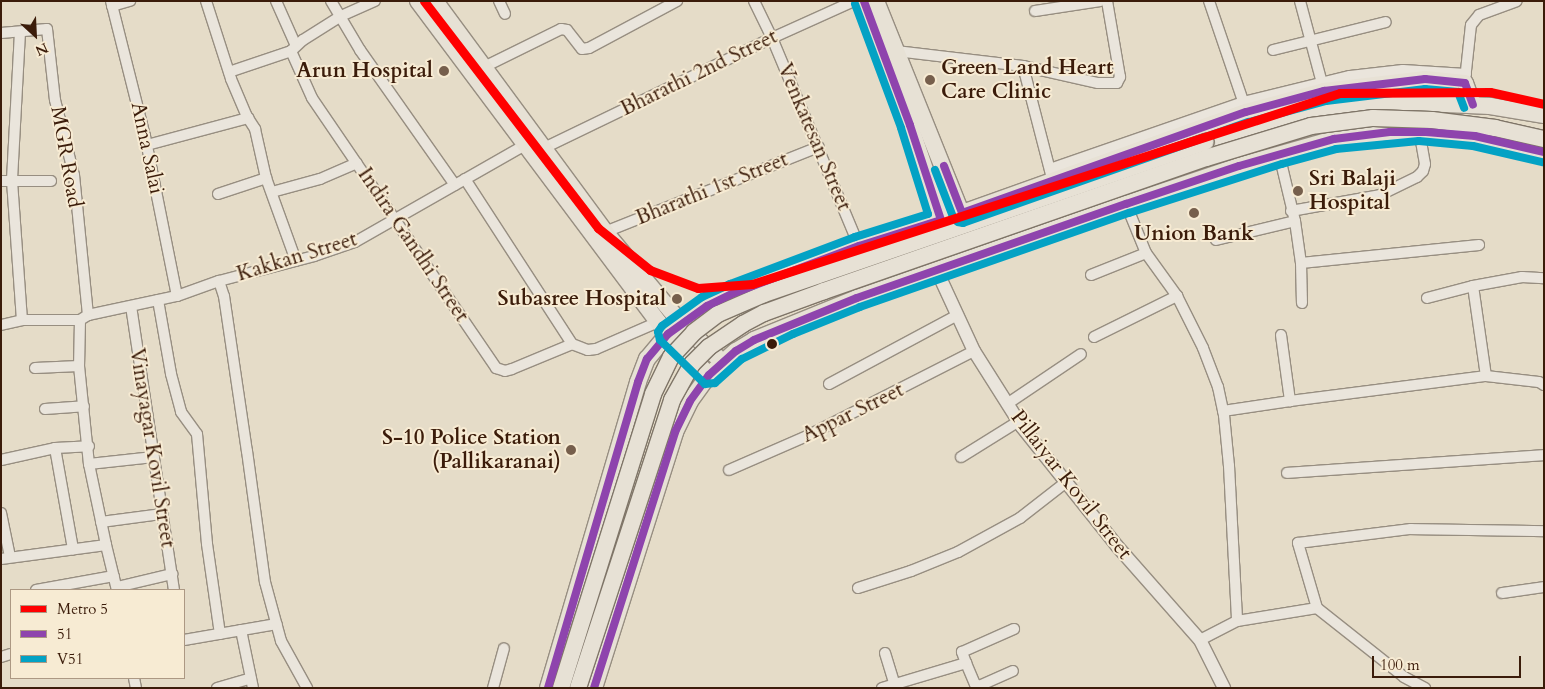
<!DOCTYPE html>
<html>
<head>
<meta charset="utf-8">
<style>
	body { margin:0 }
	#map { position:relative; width:1545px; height:689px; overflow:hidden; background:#e5dcc8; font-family:Cardo,serif }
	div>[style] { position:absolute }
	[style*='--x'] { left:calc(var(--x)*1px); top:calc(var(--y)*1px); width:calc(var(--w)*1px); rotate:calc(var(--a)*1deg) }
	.roads { filter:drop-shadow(1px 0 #978e81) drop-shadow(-1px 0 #978e81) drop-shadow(0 1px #978e81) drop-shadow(0 -1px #978e81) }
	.minor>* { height:10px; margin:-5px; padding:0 5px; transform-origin:5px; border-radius:5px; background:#eae5dc }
	.tertiary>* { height:12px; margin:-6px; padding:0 6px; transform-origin:6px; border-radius:6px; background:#eae5dc }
	.primary>* { height:16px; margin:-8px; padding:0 8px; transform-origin:8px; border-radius:8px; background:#e7e1d5 }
	.bridges { filter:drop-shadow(1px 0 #7f7568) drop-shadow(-1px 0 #7f7568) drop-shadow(0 1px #7f7568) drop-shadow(0 -1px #7f7568) }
	.primary-bridge>* { height:16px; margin:-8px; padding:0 8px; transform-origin:8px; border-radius:8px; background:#e7e1d5 }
	.bus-1>* { height:8px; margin:-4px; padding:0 4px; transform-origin:4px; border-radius:4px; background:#8e44ad }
	.bus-2>* { height:8px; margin:-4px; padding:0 4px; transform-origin:4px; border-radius:4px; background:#03a2c4 }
	.metro-1>* { height:9px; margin:-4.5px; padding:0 4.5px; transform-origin:4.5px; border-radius:4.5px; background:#f00 }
	.dots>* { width:14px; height:14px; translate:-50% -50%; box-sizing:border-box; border:2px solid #f7ebd3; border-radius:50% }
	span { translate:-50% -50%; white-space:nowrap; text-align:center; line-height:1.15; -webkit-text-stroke:4px #f7ebd3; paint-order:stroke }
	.poi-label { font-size:21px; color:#3b1c0a; font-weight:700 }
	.left { translate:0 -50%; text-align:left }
	.right { translate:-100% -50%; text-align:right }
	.street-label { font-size:21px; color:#3b1c0a }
	.frame { position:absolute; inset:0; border:2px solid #3b1c0a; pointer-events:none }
	.legend { position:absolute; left:10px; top:589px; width:175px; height:90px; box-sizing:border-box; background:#f7ebd3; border:1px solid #ac9883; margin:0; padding:6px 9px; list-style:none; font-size:15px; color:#3b1c0a }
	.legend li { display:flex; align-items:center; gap:10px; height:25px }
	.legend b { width:25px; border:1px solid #ac9883 }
	.north { position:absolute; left:10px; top:10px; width:50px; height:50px; -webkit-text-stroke:4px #f7ebd3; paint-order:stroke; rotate:155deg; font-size:14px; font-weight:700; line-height:20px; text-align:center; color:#3b1c0a }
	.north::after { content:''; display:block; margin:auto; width:18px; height:22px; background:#3b1c0a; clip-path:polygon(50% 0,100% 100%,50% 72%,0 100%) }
	.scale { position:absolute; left:1372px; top:656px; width:149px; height:22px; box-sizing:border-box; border:2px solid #3b1c0a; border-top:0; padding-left:6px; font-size:15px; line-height:18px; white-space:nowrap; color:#3b1c0a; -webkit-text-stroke:4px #f7ebd3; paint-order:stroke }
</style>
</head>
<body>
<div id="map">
	<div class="roads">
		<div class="minor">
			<div style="--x:111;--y:1;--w:139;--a:75.9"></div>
			<div style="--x:145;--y:136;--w:163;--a:78.7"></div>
			<div style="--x:206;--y:1;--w:82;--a:72.2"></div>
			<div style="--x:231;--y:79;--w:39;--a:67"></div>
			<div style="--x:246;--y:115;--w:17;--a:57"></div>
			<div style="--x:255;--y:129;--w:50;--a:77.3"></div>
			<div style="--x:266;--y:178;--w:88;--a:70.1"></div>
			<div style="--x:276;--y:1;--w:49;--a:66"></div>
			<div style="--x:331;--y:1;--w:57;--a:59.4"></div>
			<div style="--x:360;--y:50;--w:165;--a:54.9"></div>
			<div style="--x:499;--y:1;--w:14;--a:65"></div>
			<div style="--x:754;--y:1;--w:41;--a:64.1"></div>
			<div style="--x:772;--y:38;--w:225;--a:67.3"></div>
			<div style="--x:1209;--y:1;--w:112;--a:71.2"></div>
			<div style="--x:1300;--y:1;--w:89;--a:75"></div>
			<div style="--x:112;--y:6;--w:19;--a:-16"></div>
			<div style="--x:1035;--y:11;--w:66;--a:-8.7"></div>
			<div style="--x:20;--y:32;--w:149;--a:93.1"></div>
			<div style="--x:12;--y:181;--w:139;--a:85.9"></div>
			<div style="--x:1;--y:33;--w:46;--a:-5"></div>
			<div style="--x:47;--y:29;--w:71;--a:83.6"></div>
			<div style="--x:55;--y:100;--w:77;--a:75.8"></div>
			<div style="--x:74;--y:175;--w:141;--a:84.3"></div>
			<div style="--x:1273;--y:50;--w:116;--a:-13.9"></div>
			<div style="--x:291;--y:51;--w:51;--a:65.9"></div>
			<div style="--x:312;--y:98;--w:327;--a:55.7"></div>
			<div style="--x:496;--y:368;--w:9;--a:18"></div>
			<div style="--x:505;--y:371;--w:7;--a:-16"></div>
			<div style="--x:512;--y:369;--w:65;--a:-22.6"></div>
			<div style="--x:896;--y:51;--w:128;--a:6.7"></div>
			<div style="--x:1023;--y:66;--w:77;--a:12.8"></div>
			<div style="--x:1098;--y:83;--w:19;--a:0"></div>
			<div style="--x:1117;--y:83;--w:7;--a:-63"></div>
			<div style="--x:1120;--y:77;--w:77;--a:-99.7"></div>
			<div style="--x:1023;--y:66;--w:112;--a:75.5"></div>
			<div style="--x:484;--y:67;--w:86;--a:-26.3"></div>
			<div style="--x:561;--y:29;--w:6;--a:9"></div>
			<div style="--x:567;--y:30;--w:24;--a:52"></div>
			<div style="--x:582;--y:49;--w:7;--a:-8"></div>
			<div style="--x:589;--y:48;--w:100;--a:-28.1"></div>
			<div style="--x:229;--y:72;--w:65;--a:-18.7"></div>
			<div style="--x:291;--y:51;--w:16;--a:-43"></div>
			<div style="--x:303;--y:40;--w:45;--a:-32.3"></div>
			<div style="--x:341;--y:16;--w:37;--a:-24"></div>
			<div style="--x:1465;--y:80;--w:55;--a:-83.8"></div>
			<div style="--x:1471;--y:25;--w:13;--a:-51"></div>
			<div style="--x:1479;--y:15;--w:40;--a:-20.2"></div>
			<div style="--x:147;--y:145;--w:105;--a:-15"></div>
			<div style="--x:544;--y:148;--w:253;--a:-25.8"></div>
			<div style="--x:772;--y:38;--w:90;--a:-24.3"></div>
			<div style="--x:1279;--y:154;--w:69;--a:76.6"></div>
			<div style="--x:1295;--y:221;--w:42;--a:81.9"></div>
			<div style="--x:1301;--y:263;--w:40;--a:88.6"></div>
			<div style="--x:1050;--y:169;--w:204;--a:-19.1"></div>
			<div style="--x:1243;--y:102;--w:110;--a:-13.7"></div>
			<div style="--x:1350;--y:76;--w:53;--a:-6.5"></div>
			<div style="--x:1403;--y:70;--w:63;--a:3.6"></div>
			<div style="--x:465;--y:179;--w:197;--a:57"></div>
			<div style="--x:572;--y:344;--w:17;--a:21"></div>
			<div style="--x:588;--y:350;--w:8;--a:-7"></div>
			<div style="--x:596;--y:349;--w:68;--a:-23.5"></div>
			<div style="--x:1;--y:181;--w:50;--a:0"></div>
			<div style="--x:272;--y:192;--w:50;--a:-15.2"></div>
			<div style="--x:320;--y:179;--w:40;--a:-23.4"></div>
			<div style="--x:218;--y:194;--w:51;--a:-18.4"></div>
			<div style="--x:1126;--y:204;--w:53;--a:67.8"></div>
			<div style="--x:1146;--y:253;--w:53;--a:54.2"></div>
			<div style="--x:1177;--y:296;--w:58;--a:63.4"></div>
			<div style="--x:1203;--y:348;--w:42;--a:69"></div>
			<div style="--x:1218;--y:387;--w:29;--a:78"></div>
			<div style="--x:1224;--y:415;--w:51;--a:84.4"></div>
			<div style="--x:1229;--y:466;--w:155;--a:87"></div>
			<div style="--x:1237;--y:621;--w:81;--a:-9.2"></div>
			<div style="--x:1317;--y:608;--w:111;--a:38.4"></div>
			<div style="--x:1404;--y:677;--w:24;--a:28"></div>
			<div style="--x:1291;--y:211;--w:90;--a:-10.2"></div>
			<div style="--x:1380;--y:195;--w:41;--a:-25.9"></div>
			<div style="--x:1417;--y:177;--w:8;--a:-45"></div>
			<div style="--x:1423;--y:171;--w:7;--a:-74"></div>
			<div style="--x:1425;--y:164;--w:34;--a:-100"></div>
			<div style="--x:605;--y:232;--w:230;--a:-21.7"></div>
			<div style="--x:1216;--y:240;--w:81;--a:-13.5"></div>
			<div style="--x:1301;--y:263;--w:179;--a:-5.8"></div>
			<div style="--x:1091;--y:275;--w:59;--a:-21.8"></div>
			<div style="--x:219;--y:281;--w:16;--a:72"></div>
			<div style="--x:224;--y:296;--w:157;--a:81.6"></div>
			<div style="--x:247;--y:451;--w:132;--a:82.2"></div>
			<div style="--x:265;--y:582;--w:61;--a:74.8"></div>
			<div style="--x:281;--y:641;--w:54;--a:61"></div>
			<div style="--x:1473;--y:286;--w:91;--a:81.8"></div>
			<div style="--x:1427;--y:298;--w:48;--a:-14.6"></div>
			<div style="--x:1473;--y:286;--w:50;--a:-10.4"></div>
			<div style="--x:1522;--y:277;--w:22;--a:3"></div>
			<div style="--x:158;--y:300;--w:75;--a:80"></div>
			<div style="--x:171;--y:374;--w:39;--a:75"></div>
			<div style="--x:181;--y:412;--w:27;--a:54"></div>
			<div style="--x:197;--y:434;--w:110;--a:84.8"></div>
			<div style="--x:207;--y:544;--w:91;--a:81.8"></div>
			<div style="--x:131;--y:306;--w:287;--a:81.4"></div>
			<div style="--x:80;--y:320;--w:9;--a:-32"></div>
			<div style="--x:88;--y:315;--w:91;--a:-12.1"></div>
			<div style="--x:177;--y:296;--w:45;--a:-19.7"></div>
			<div style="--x:219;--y:281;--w:98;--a:-14.7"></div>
			<div style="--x:314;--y:256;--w:43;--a:-18.9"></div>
			<div style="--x:355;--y:242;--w:198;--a:-29.7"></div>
			<div style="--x:80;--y:320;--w:46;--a:91.2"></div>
			<div style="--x:79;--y:366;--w:99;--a:84.2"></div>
			<div style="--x:89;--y:464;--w:83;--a:78.1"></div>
			<div style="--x:106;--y:545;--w:46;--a:76.3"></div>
			<div style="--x:1;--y:325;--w:22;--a:-13"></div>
			<div style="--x:22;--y:320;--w:58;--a:0"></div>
			<div style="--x:1281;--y:335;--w:67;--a:82.2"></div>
			<div style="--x:1094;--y:337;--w:93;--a:-26.3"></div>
			<div style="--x:35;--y:368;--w:44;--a:-2.6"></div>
			<div style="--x:829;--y:384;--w:144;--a:-28.2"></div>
			<div style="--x:1007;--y:404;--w:89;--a:-34"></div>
			<div style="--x:45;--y:409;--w:39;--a:-4"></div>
			<div style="--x:1223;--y:411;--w:68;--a:-8.5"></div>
			<div style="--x:1290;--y:401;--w:198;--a:-7.3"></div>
			<div style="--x:1486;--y:376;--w:53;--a:6.5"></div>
			<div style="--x:1539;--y:382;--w:6;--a:31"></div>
			<div style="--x:55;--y:448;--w:103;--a:79.9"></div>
			<div style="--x:961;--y:457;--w:68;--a:-31.8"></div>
			<div style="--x:1;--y:460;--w:55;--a:-12.5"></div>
			<div style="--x:55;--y:448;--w:34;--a:-3"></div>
			<div style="--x:89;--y:464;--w:65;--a:-6.1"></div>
			<div style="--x:729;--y:470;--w:85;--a:-23.6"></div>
			<div style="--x:807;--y:436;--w:187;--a:-27"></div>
			<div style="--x:1287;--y:473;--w:258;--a:-4"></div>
			<div style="--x:1;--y:513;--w:45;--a:78.4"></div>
			<div style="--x:101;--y:522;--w:62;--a:-7.5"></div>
			<div style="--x:1;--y:559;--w:106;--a:-7.6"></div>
			<div style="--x:117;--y:587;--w:57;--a:-13.3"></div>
			<div style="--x:858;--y:588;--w:56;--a:-17.8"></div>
			<div style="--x:911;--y:571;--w:51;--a:-22"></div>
			<div style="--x:958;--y:552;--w:71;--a:-28.7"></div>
			<div style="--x:1020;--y:518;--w:57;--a:-37.9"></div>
			<div style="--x:36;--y:590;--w:79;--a:-10.2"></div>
			<div style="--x:1502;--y:593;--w:42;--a:-8.1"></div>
			<div style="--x:1317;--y:608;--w:68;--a:-106.3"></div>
			<div style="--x:1298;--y:543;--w:114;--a:-7.1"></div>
			<div style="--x:1411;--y:529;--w:133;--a:0.9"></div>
			<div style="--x:241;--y:630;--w:59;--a:78.3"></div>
			<div style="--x:184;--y:640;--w:94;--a:-9.8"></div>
			<div style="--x:1200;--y:640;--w:42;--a:-27.2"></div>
			<div style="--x:885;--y:653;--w:34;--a:73"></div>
			<div style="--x:1;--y:657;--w:10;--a:-17"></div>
			<div style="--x:966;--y:663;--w:23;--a:67"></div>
			<div style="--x:975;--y:684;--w:4;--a:27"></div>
			<div style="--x:979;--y:686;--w:37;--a:-24"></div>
			<div style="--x:134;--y:678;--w:10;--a:79"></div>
			<div style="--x:217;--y:688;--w:35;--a:-16"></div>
			<div style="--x:493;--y:688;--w:41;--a:-74.6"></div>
			<div style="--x:882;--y:688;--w:88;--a:-16.6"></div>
			<div style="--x:966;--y:663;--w:12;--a:-110"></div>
			<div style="--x:962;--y:652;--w:57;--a:-23.9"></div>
		</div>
		<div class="tertiary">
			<div style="--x:937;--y:271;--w:88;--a:65.2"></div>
			<div style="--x:974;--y:351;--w:90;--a:57.7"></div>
			<div style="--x:1022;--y:427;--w:152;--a:51.4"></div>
			<div style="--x:1117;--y:546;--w:125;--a:48.6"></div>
			<div style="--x:1200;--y:640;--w:54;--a:63.4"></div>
		</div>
		<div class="primary">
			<div style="--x:418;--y:1;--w:401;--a:53.2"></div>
			<div style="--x:658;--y:322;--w:66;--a:46.2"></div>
			<div style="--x:435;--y:1;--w:287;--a:53.6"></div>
			<div style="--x:605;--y:232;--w:120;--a:50.1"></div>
			<div style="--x:682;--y:324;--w:48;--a:43.3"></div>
			<div style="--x:864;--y:1;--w:132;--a:69.6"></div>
			<div style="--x:910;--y:125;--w:110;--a:71.4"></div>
			<div style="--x:876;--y:1;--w:238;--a:68.1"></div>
			<div style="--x:1206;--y:142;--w:96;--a:-17.7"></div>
			<div style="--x:1297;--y:113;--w:76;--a:-7.6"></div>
			<div style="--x:1372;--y:103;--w:29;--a:-2"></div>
			<div style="--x:1401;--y:102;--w:89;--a:2.6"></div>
			<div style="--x:1490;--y:106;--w:55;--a:9.5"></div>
			<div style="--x:962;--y:213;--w:301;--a:-19.6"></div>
			<div style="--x:1246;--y:112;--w:81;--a:-15.1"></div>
			<div style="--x:1324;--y:91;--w:102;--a:-6.8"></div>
			<div style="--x:1425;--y:79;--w:40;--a:5.7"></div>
			<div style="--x:1465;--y:83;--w:23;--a:70"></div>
			<div style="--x:548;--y:688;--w:319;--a:-73.6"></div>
			<div style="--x:638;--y:382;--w:25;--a:-69"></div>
			<div style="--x:647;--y:359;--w:33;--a:-50"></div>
			<div style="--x:668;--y:334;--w:48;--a:-35.7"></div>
			<div style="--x:707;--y:306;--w:30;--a:-26"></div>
			<div style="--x:734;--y:293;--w:134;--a:-20.6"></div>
			<div style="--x:859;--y:246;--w:86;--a:-17.6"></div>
			<div style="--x:594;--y:688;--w:269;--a:-72.4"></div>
			<div style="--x:675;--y:432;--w:34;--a:-64"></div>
			<div style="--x:690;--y:401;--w:32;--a:-54"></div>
			<div style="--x:709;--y:375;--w:36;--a:-42"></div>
			<div style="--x:736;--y:351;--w:21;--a:-31"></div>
			<div style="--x:754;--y:340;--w:111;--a:-22.2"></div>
			<div style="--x:857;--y:298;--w:285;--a:-19.3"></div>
			<div style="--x:1126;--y:204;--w:119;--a:-18.6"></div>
			<div style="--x:1239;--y:166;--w:99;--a:-15.9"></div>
			<div style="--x:1334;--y:139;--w:56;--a:-7.1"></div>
			<div style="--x:1390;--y:132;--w:36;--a:0"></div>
			<div style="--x:1426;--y:132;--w:49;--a:4.7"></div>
			<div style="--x:1475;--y:136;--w:71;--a:13.1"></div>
		</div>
	</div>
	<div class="bridges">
		<div class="primary-bridge">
			<div style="--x:561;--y:688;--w:308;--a:-72.6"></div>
			<div style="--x:653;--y:394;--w:41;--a:-64.1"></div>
			<div style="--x:671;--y:357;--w:34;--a:-47"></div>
			<div style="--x:694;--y:332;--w:30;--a:-37"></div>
			<div style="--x:718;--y:314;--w:50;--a:-23.5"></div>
			<div style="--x:764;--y:294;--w:467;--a:-19"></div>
			<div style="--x:578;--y:688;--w:303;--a:-71.9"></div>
			<div style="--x:672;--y:400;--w:41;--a:-60.9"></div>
			<div style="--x:692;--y:364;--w:24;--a:-45"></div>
			<div style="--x:709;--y:347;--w:41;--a:-34.1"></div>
			<div style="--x:743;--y:324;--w:24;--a:-28"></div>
			<div style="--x:764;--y:313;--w:64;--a:-20.1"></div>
			<div style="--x:824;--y:291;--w:404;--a:-19.2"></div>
			<div style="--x:1206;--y:158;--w:110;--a:-16.9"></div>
			<div style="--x:1311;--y:126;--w:63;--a:-7.4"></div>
			<div style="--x:1373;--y:118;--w:59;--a:1.9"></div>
			<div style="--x:1432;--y:120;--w:64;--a:7.2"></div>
			<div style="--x:1495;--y:128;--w:50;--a:12.7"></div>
		</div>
	</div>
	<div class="bus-1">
		<div style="--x:944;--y:166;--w:50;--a:69"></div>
		<div style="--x:962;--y:213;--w:301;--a:-19.6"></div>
		<div style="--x:1246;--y:112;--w:81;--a:-15.1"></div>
		<div style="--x:1324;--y:91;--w:102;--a:-6.8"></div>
		<div style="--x:1425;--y:79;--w:40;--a:5.7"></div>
		<div style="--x:1465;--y:83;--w:23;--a:70"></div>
		<div style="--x:548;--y:688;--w:319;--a:-73.6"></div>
		<div style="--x:638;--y:382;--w:25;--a:-69"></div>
		<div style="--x:647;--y:359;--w:33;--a:-50"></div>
		<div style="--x:668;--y:334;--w:48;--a:-35.7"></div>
		<div style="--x:707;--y:306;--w:30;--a:-26"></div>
		<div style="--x:734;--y:293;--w:134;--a:-20.6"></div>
		<div style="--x:859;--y:246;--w:86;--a:-17.6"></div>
		<div style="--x:941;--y:220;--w:100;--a:-108.1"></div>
		<div style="--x:910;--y:125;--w:132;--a:-110.4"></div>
		<div style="--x:594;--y:688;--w:269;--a:-72.4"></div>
		<div style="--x:675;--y:432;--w:34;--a:-64"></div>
		<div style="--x:690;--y:401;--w:32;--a:-54"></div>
		<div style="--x:709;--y:375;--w:36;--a:-42"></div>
		<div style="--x:736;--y:351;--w:21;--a:-31"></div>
		<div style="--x:754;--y:340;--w:111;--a:-22.2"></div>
		<div style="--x:857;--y:298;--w:285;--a:-19.3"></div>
		<div style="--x:1126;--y:204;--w:119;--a:-18.6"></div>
		<div style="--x:1239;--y:166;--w:99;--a:-15.9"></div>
		<div style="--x:1334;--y:139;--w:56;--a:-7.1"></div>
		<div style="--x:1390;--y:132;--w:36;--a:0"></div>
		<div style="--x:1426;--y:132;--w:49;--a:4.7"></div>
		<div style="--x:1475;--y:136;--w:71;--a:13.1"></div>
	</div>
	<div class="bus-2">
		<div style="--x:855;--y:4;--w:132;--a:69.6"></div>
		<div style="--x:901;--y:128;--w:90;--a:72.6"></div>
		<div style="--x:928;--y:214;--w:77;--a:162.5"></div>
		<div style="--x:855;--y:237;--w:134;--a:159.4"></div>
		<div style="--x:730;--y:284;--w:31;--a:155"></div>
		<div style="--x:702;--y:297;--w:49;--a:144.1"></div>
		<div style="--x:662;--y:326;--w:7;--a:124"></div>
		<div style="--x:658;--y:332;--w:8;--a:76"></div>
		<div style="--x:660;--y:340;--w:63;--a:44.4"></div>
		<div style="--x:705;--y:384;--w:10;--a:-6"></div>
		<div style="--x:715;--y:383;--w:36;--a:-42"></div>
		<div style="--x:742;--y:359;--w:57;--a:-26.1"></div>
		<div style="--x:793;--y:334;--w:72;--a:-21.9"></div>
		<div style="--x:860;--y:307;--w:285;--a:-19.3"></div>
		<div style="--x:1129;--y:213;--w:161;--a:-17.8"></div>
		<div style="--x:1282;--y:164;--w:56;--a:-15.5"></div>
		<div style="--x:1336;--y:149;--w:83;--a:-5.5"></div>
		<div style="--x:1419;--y:141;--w:54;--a:5.3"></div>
		<div style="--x:1473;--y:146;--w:71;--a:13.1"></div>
		<div style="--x:935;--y:170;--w:50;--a:69"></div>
		<div style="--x:953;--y:217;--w:7;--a:45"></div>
		<div style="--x:958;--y:222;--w:5;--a:11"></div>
		<div style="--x:963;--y:223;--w:303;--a:-19.5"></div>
		<div style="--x:1249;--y:122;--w:80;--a:-15.3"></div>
		<div style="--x:1326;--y:101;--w:100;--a:-6.9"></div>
		<div style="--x:1425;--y:89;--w:33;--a:5"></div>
		<div style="--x:1458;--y:92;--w:17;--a:69"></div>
	</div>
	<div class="metro-1">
		<div style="--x:424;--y:1;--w:286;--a:52.5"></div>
		<div style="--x:598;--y:228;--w:67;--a:38.9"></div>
		<div style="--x:650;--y:270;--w:51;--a:20.6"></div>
		<div style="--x:698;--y:288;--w:54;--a:-4.2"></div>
		<div style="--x:752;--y:284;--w:618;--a:-18"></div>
		<div style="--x:1340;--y:93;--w:150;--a:-0.4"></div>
		<div style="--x:1490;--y:92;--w:55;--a:12.5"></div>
	</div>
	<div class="dots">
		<div style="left:444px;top:71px;background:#765f4c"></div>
		<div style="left:930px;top:80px;background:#765f4c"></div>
		<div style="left:1298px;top:191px;background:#765f4c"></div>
		<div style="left:1194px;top:213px;background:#765f4c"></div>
		<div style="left:677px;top:299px;background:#765f4c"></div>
		<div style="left:772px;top:344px;background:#3b1c0a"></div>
		<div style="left:571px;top:450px;background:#765f4c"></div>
	</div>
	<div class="poi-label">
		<span class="left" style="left:941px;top:80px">Green Land Heart<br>Care Clinic</span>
		<span class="right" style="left:433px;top:71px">Arun Hospital</span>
		<span class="left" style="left:1309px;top:191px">Sri Balaji<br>Hospital</span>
		<span style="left:1194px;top:234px">Union Bank</span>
		<span class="right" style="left:666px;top:299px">Subasree Hospital</span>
		<span class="right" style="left:561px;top:450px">S-10 Police Station<br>(Pallikaranai)</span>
	</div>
	<div class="street-label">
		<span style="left:699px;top:73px;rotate:-26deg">Bharathi 2nd Street</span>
		<span style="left:814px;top:137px;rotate:67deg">Venkatesan Street</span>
		<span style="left:147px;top:148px;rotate:78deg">Anna Salai</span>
		<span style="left:66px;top:157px;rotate:80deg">MGR Road</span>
		<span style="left:712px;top:189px;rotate:-22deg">Bharathi 1st Street</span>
		<span style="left:413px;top:245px;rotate:56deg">Indira Gandhi Street</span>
		<span style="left:297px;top:257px;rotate:-17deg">Kakkan Street</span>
		<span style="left:853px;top:413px;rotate:-26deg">Appar Street</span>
		<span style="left:152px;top:448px;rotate:81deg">Vinayagar Kovil Street</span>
		<span style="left:1071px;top:485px;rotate:52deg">Pillaiyar Kovil Street</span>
	</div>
	<div class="frame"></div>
	<ul class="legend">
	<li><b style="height:6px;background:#f00"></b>Metro 5</li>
	<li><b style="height:6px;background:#8e44ad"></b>51</li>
	<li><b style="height:6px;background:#03a2c4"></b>V51</li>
	</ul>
	<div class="north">N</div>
	<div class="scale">100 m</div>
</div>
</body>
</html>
